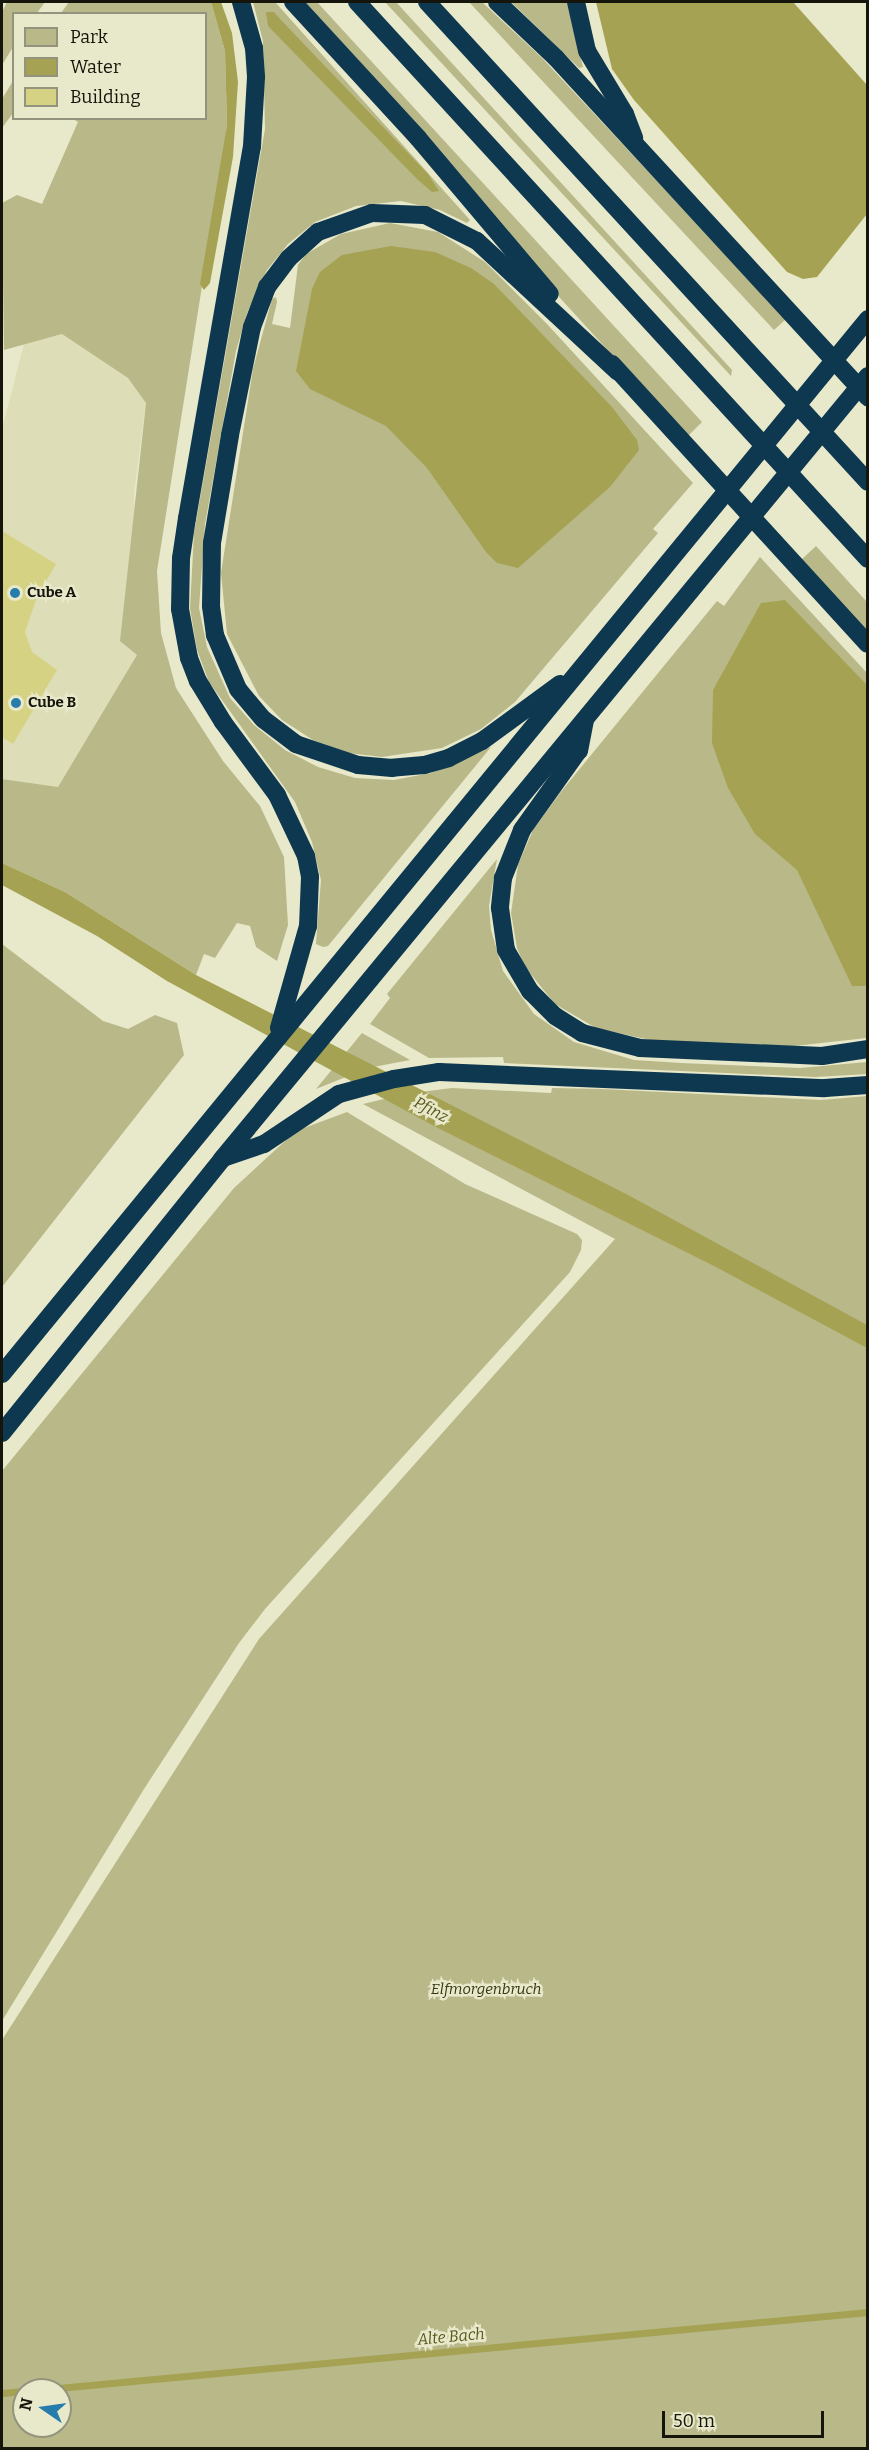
<!DOCTYPE html>
<html>
<head>
<meta charset="utf-8">
<style>
	body { margin:0 }
	#map { position:relative; width:869px; height:2450px; overflow:hidden; background:#e8e8ca; font-family:Bitter,serif }
	div>[style] { position:absolute }
	[style*='--x'] { left:calc(var(--x)*1px); top:calc(var(--y)*1px); width:calc(var(--w)*1px); rotate:calc(var(--a)*1deg) }
	.built>* { inset:0; background:#ddddb7 }
	.green>* { inset:0; background:#b9b889 }
	.water>* { inset:0; background:#a5a253 }
	.stream>* { height:7px; margin:-3.5px; padding:0 3.5px; transform-origin:3.5px; border-radius:3.5px; background:#a5a253 }
	.building>* { inset:0; background:#d5d383 }
	.highway>* { height:18px; margin:-9px; padding:0 9px; transform-origin:9px; border-radius:9px; background:#0d384f }
	.dots>* { width:16px; height:16px; translate:-50% -50%; box-sizing:border-box; border:3px solid #e8e8ca; border-radius:50% }
	span { translate:-50% -50%; white-space:nowrap; text-align:center; line-height:1.15; -webkit-text-stroke:5px #e8e8ca; paint-order:stroke }
	.poi-label { font-size:15px; color:#15150b; font-weight:700 }
	.left { translate:0 -50%; text-align:left }
	.park-label { font-size:15px; color:#383714; font-style:italic }
	.water-label { font-size:16px; color:#5b591e; font-style:italic }
	.frame { position:absolute; inset:0; border:3px solid #15150b; pointer-events:none }
	.legend { position:absolute; left:12px; top:12px; width:195px; height:108px; box-sizing:border-box; background:#e8e8ca; border:2px solid #94947e; margin:0; padding:8px 10px; list-style:none; font-size:18px; color:#15150b }
	.legend li { display:flex; align-items:center; gap:12px; height:30px }
	.legend b { width:30px; border:2px solid #94947e }
	.north { position:absolute; left:12px; top:2378px; width:60px; height:60px; box-sizing:border-box; background:#e8e8ca; border:2px solid #94947e; border-radius:50%; rotate:283deg; font-size:16px; font-weight:700; line-height:24px; text-align:center; color:#15150b }
	.north::after { content:''; display:block; margin:auto; width:21px; height:27px; background:#267dac; clip-path:polygon(50% 0,100% 100%,50% 72%,0 100%) }
	.scale { position:absolute; left:662px; top:2411px; width:162px; height:27px; box-sizing:border-box; border:3px solid #15150b; border-top:0; padding-left:8px; font-size:18px; line-height:21px; white-space:nowrap; color:#15150b; -webkit-text-stroke:4px #e8e8ca; paint-order:stroke }
</style>
</head>
<body>
<div id="map">
	<div class="built">
		<div style="clip-path:polygon(62px 334px,128px 378px,146px 402px,134px 493px,138px 655px,58px 787px,2px 779px,2px 429px,24px 344px)"></div>
	</div>
	<div class="green">
		<div style="clip-path:polygon(7px 2px,45px 2px,37px 13px,14px 14px,13px 47px,2px 65px,2px 12px)"></div>
		<div style="clip-path:polygon(69px 2px,211px 2px,225px 51px,227px 125px,223px 153px,157px 571px,161px 633px,176px 688px,223px 761px,260px 806px,284px 857px,288px 925px,277px 961px,256px 947px,250px 926px,237px 923px,215px 958px,204px 954px,196px 975px,65px 892px,2px 863px,2px 779px,58px 787px,137px 655px,120px 641px,146px 403px,128px 378px,62px 334px,4px 350px,2px 203px,17px 195px,42px 204px,78px 122px,73px 119px,206px 118px,206px 14px,61px 13px)"></div>
		<div style="clip-path:polygon(253px 2px,275px 2px,470px 220px,467px 223px,440px 210px,401px 201px,356px 206px,315px 222px,288px 244px,267px 270px,247px 313px,236px 351px,205px 524px,199px 608px,207px 647px,230px 698px,254px 725px,285px 750px,318px 767px,355px 778px,394px 780px,431px 773px,491px 747px,328px 946px,323px 947px,316px 944px,321px 880px,312px 842px,295px 802px,209px 682px,197px 650px,190px 608px,194px 533px,265px 129px,263px 41px)"></div>
		<div style="clip-path:polygon(304px 2px,317px 2px,702px 422px,687px 437px,540px 276px)"></div>
		<div style="clip-path:polygon(385px 2px,396px 2px,732px 370px,731px 376px)"></div>
		<div style="clip-path:polygon(469px 2px,482px 2px,542px 58px,786px 319px,774px 330px)"></div>
		<div style="clip-path:polygon(511px 2px,567px 2px,583px 67px,579px 68px)"></div>
		<div style="clip-path:polygon(13px 81px,13px 113px,2px 128px,2px 99px)"></div>
		<div style="clip-path:polygon(390px 223px,438px 232px,485px 262px,547px 324px,693px 483px,653px 529px,658px 533px,515px 702px,481px 729px,442px 748px,382px 757px,348px 753px,313px 740px,282px 720px,259px 696px,227px 634px,221px 573px,253px 369px,272px 299px,276px 297px,277px 302px,272px 324px,290px 328px,298px 265px,306px 254px,341px 234px)"></div>
		<div style="clip-path:polygon(816px 546px,867px 602px,867px 634px,800px 561px)"></div>
		<div style="clip-path:polygon(760px 557px,867px 673px,867px 1038px,785px 1047px,650px 1040px,596px 1028px,555px 1004px,525px 967px,517px 948px,511px 913px,518px 865px,533px 830px,560px 793px,717px 601px,724px 606px)"></div>
		<div style="clip-path:polygon(497px 859px,489px 906px,491px 930px,503px 971px,534px 1014px,574px 1042px,634px 1060px,681px 1063px,800px 1068px,867px 1062px,867px 1074px,815px 1077px,504px 1063px,503px 1057px,429px 1058px,370px 1024px,390px 998px,387px 994px)"></div>
		<div style="clip-path:polygon(2px 944px,103px 1021px,128px 1029px,155px 1015px,177px 1023px,184px 1055px,2px 1287px)"></div>
		<div style="clip-path:polygon(362px 1033px,410px 1060px,368px 1068px,316px 1089px)"></div>
		<div style="clip-path:polygon(evenodd,452px 1088px,551px 1093px,552px 1088px,602px 1089px,821px 1100px,867px 1096px,867px 2448px,2px 2448px,2px 2040px,259px 1639px,615px 1239px,363px 1104px,405px 1094px,452px 1088px,24px 2390px,60px 2390px,60px 2426px,24px 2426px,24px 2390px)"></div>
		<div style="clip-path:polygon(347px 1112px,465px 1184px,577px 1234px,582px 1240px,581px 1250px,570px 1272px,265px 1609px,239px 1643px,144px 1789px,2px 2021px,2px 1471px,234px 1188px,296px 1131px)"></div>
	</div>
	<div class="water">
		<div style="clip-path:polygon(211px 2px,221px 2px,232px 33px,238px 82px,233px 157px,210px 283px,204px 290px,200px 284px,227px 125px,225px 51px)"></div>
		<div style="clip-path:polygon(596px 2px,793px 2px,867px 85px,867px 214px,817px 277px,803px 279px,787px 272px,634px 100px,612px 69px)"></div>
		<div style="clip-path:polygon(266px 12px,274px 12px,280px 19px,428px 174px,439px 191px,432px 192px,417px 179px,268px 26px)"></div>
		<div style="clip-path:polygon(391px 246px,435px 252px,471px 268px,494px 284px,612px 407px,637px 440px,639px 450px,610px 487px,518px 568px,497px 563px,486px 552px,427px 468px,386px 426px,310px 389px,296px 371px,312px 289px,320px 272px,342px 255px)"></div>
		<div style="clip-path:polygon(785px 600px,867px 685px,867px 986px,852px 986px,797px 870px,755px 834px,728px 788px,712px 743px,713px 690px,761px 603px)"></div>
		<div style="clip-path:polygon(2px 863px,65px 892px,196px 975px,630px 1196px,867px 1325px,867px 1348px,716px 1267px,434px 1126px,167px 981px,97px 936px,2px 885px)"></div>
	</div>
	<div class="stream">
		<div style="--x:37;--y:2390;--w:835;--a:-5.36"></div>
		<div style="--x:2;--y:2393;--w:22;--a:-5"></div>
	</div>
	<div class="building">
		<div style="clip-path:polygon(2px 531px,56px 564px,37px 597px,25px 632px,32px 652px,57px 670px,13px 744px,2px 737px)"></div>
	</div>
	<div class="highway">
		<div style="--x:241;--y:2;--w:48;--a:74.2"></div>
		<div style="--x:254;--y:48;--w:29;--a:86"></div>
		<div style="--x:256;--y:77;--w:69;--a:93.3"></div>
		<div style="--x:252;--y:146;--w:378;--a:99.9"></div>
		<div style="--x:187;--y:518;--w:40;--a:98.5"></div>
		<div style="--x:181;--y:558;--w:51;--a:91.1"></div>
		<div style="--x:180;--y:609;--w:50;--a:79.6"></div>
		<div style="--x:189;--y:658;--w:25;--a:69"></div>
		<div style="--x:198;--y:681;--w:48;--a:58.6"></div>
		<div style="--x:223;--y:722;--w:91;--a:53.5"></div>
		<div style="--x:277;--y:795;--w:68;--a:64.6"></div>
		<div style="--x:306;--y:856;--w:21;--a:79"></div>
		<div style="--x:310;--y:877;--w:49;--a:92.3"></div>
		<div style="--x:308;--y:926;--w:106;--a:105.9"></div>
		<div style="--x:293;--y:2;--w:185;--a:47.4"></div>
		<div style="--x:418;--y:138;--w:204;--a:49.8"></div>
		<div style="--x:357;--y:2;--w:756;--a:47.47"></div>
		<div style="--x:427;--y:2;--w:652;--a:47.42"></div>
		<div style="--x:497;--y:2;--w:81;--a:43.5"></div>
		<div style="--x:556;--y:58;--w:461;--a:47.4"></div>
		<div style="--x:576;--y:2;--w:50;--a:77.3"></div>
		<div style="--x:587;--y:51;--w:74;--a:58.9"></div>
		<div style="--x:625;--y:114;--w:26;--a:69"></div>
		<div style="--x:612;--y:364;--w:379;--a:47.6"></div>
		<div style="--x:560;--y:684;--w:97;--a:143.8"></div>
		<div style="--x:482;--y:741;--w:37;--a:153"></div>
		<div style="--x:449;--y:758;--w:26;--a:164"></div>
		<div style="--x:424;--y:765;--w:32;--a:175"></div>
		<div style="--x:392;--y:768;--w:34;--a:-175"></div>
		<div style="--x:358;--y:765;--w:65;--a:-161.3"></div>
		<div style="--x:296;--y:744;--w:41;--a:-142.9"></div>
		<div style="--x:263;--y:719;--w:39;--a:-130"></div>
		<div style="--x:238;--y:689;--w:59;--a:-113.1"></div>
		<div style="--x:215;--y:635;--w:29;--a:-98"></div>
		<div style="--x:211;--y:606;--w:63;--a:-89.1"></div>
		<div style="--x:212;--y:543;--w:109;--a:-80.5"></div>
		<div style="--x:230;--y:435;--w:110;--a:-78.5"></div>
		<div style="--x:252;--y:327;--w:43;--a:-69.4"></div>
		<div style="--x:267;--y:287;--w:36;--a:-53"></div>
		<div style="--x:289;--y:258;--w:39;--a:-42"></div>
		<div style="--x:318;--y:232;--w:57;--a:-19.4"></div>
		<div style="--x:372;--y:213;--w:53;--a:2.2"></div>
		<div style="--x:425;--y:215;--w:58;--a:26.6"></div>
		<div style="--x:477;--y:241;--w:192;--a:42.9"></div>
		<div style="--x:585;--y:720;--w:31;--a:101"></div>
		<div style="--x:579;--y:750;--w:98;--a:125.5"></div>
		<div style="--x:522;--y:830;--w:52;--a:111.6"></div>
		<div style="--x:503;--y:878;--w:30;--a:96"></div>
		<div style="--x:500;--y:908;--w:42;--a:81.9"></div>
		<div style="--x:506;--y:950;--w:48;--a:59.7"></div>
		<div style="--x:530;--y:991;--w:35;--a:45"></div>
		<div style="--x:555;--y:1016;--w:32;--a:32"></div>
		<div style="--x:582;--y:1033;--w:60;--a:14.5"></div>
		<div style="--x:640;--y:1048;--w:182;--a:2.5"></div>
		<div style="--x:822;--y:1056;--w:47;--a:-8.7"></div>
		<div style="--x:223;--y:1158;--w:43;--a:-18.9"></div>
		<div style="--x:264;--y:1144;--w:90;--a:-33.7"></div>
		<div style="--x:339;--y:1094;--w:57;--a:-15.3"></div>
		<div style="--x:394;--y:1079;--w:46;--a:-8.8"></div>
		<div style="--x:439;--y:1072;--w:386;--a:2.4"></div>
		<div style="--x:825;--y:1088;--w:43;--a:-4"></div>
		<div style="--x:2;--y:1374;--w:1365;--a:-50.62"></div>
		<div style="--x:2;--y:1433;--w:351;--a:-51.2"></div>
		<div style="--x:222;--y:1159;--w:1015;--a:-50.48"></div>
	</div>
	<div class="dots">
		<div style="left:15px;top:593px;background:#267dac"></div>
		<div style="left:16px;top:703px;background:#267dac"></div>
	</div>
	<div class="poi-label">
		<span class="left" style="left:27px;top:593px">Cube A</span>
		<span class="left" style="left:28px;top:703px">Cube B</span>
	</div>
	<div class="park-label">
		<span style="left:486px;top:1990px">Elfmorgenbruch</span>
	</div>
	<div class="water-label">
		<span style="left:431px;top:1110px;rotate:28deg">Pfinz</span>
		<span style="left:451px;top:2337px;rotate:-5deg">Alte Bach</span>
	</div>
	<div class="frame"></div>
	<ul class="legend">
	<li><b style="height:16px;background:#b9b889"></b>Park</li>
	<li><b style="height:16px;background:#a5a253"></b>Water</li>
	<li><b style="height:16px;background:#d5d383"></b>Building</li>
	</ul>
	<div class="north">N</div>
	<div class="scale">50 m</div>
</div>
</body>
</html>
